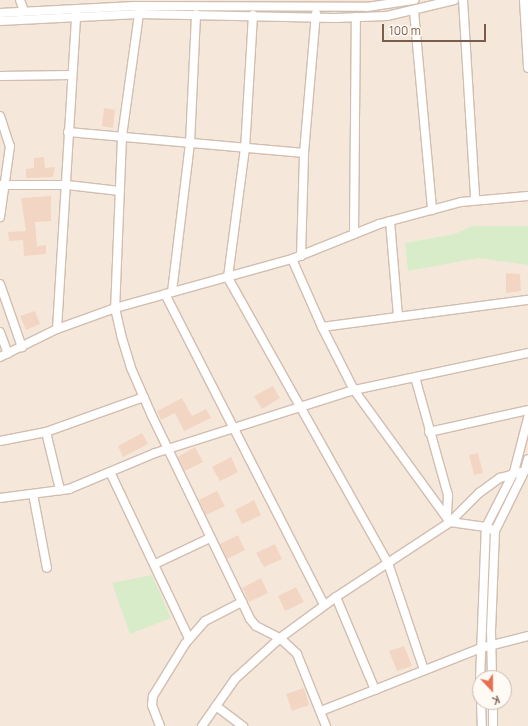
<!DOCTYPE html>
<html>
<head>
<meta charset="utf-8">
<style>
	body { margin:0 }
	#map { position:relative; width:528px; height:726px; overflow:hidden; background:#fdf6ec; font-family:Manrope,sans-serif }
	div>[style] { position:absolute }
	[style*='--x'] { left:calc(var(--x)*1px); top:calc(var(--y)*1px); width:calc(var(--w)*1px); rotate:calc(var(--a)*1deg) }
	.residential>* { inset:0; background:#f5e8da }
	.green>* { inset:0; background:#d8ecc9 }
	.building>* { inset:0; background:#f3d5c3 }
	.roads { filter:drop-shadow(1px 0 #d1beb0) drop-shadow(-1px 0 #d1beb0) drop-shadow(0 1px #d1beb0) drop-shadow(0 -1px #d1beb0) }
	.minor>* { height:8px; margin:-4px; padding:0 4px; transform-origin:4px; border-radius:4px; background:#fff }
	span { translate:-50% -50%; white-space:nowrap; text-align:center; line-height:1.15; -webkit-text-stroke:3px #fffaf3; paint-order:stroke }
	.north { position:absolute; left:472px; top:670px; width:40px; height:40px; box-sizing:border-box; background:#fffaf3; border:1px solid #cabbb1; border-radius:50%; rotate:158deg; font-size:11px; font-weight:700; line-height:16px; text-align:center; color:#7a5c4d }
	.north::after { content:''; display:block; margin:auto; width:14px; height:18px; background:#e76f51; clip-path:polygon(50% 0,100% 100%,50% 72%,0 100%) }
	.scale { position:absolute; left:382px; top:24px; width:104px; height:18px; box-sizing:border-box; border:2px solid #7a5c4d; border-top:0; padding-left:5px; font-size:12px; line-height:14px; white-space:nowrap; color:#7a5c4d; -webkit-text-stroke:3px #fffaf3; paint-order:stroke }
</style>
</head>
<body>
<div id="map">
	<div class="residential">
		<div style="clip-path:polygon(evenodd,0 0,528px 0,528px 726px,0 726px,0 0,480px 678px,504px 678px,504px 702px,480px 702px,480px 678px)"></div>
	</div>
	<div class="green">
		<div style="clip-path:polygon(472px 226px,528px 226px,528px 265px,478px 258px,408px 271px,405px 243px,455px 234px)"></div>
		<div style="clip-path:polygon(152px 575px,171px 618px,130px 634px,112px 583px)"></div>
	</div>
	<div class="building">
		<div style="clip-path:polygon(104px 108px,115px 110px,113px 128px,102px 126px)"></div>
		<div style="clip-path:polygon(44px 157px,45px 168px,55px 167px,53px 177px,26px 178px,26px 169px,34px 168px,34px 158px)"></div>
		<div style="clip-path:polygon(51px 196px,51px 221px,35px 222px,37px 246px,46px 245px,46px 254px,24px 256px,23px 240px,9px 241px,8px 232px,26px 231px,21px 198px)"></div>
		<div style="clip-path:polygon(506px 273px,520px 274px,521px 291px,506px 293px)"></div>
		<div style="clip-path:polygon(35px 311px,40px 324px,26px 330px,20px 316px)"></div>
		<div style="clip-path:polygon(273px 386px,280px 398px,262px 409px,254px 396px)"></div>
		<div style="clip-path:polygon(182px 398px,192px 416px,206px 409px,211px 418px,184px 431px,175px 413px,161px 420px,157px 411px)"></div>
		<div style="clip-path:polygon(142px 433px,148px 444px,123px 457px,118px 446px)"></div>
		<div style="clip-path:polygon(195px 447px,203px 462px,185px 471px,178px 457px)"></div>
		<div style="clip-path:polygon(478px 453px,483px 473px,474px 475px,469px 455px)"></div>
		<div style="clip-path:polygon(231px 457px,238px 472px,220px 481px,212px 467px)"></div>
		<div style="clip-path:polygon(217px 491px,225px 506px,206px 515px,199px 500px)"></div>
		<div style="clip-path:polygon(254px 500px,261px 515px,242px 524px,235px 510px)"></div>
		<div style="clip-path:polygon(238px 535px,245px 550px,227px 559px,220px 544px)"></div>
		<div style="clip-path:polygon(275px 544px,282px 559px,264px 567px,256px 553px)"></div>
		<div style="clip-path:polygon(261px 578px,268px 593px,249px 602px,242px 588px)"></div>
		<div style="clip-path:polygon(296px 587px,304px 602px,285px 611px,278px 596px)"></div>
		<div style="clip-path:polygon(404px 646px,412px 666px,397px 671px,389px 651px)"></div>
		<div style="clip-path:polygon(304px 688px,309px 705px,292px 711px,286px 694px)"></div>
	</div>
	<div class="roads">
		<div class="minor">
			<div style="--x:20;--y:0;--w:12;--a:70"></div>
			<div style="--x:463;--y:0;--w:199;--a:86.5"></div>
			<div style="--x:524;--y:0;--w:68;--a:86.6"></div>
			<div style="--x:414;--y:11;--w:200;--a:84.8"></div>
			<div style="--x:0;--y:13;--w:135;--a:-3"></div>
			<div style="--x:135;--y:6;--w:232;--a:0.2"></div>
			<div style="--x:367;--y:7;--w:48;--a:-8.5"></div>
			<div style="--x:139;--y:14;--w:124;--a:97.9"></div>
			<div style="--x:122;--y:137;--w:171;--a:92.3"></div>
			<div style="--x:115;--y:308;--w:28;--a:77"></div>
			<div style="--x:121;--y:335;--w:34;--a:73"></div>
			<div style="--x:131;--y:368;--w:52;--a:66.4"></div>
			<div style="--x:152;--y:416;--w:225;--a:64.2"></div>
			<div style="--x:250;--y:619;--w:9;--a:49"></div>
			<div style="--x:256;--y:626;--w:27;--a:27"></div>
			<div style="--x:280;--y:638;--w:23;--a:43"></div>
			<div style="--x:297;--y:654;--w:78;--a:68.1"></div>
			<div style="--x:253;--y:15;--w:133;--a:93.4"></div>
			<div style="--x:245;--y:148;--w:131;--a:97.5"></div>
			<div style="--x:228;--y:278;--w:327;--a:60.7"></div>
			<div style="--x:388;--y:563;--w:113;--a:71.4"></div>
			<div style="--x:0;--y:21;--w:139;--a:-2.9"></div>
			<div style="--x:139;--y:14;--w:196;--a:1.2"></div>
			<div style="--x:335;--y:18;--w:52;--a:-2.2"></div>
			<div style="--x:387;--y:16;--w:69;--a:-13.4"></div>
			<div style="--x:0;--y:76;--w:71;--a:-0.8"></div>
			<div style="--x:0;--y:116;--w:32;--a:72"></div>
			<div style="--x:10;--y:146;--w:72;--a:98"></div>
			<div style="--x:68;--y:132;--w:237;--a:5.1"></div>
			<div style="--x:0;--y:185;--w:67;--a:0"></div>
			<div style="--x:67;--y:185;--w:53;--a:6.5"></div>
			<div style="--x:390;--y:221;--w:95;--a:85.2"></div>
			<div style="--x:354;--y:234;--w:217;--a:-89.5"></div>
			<div style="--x:301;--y:256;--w:103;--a:-88.3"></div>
			<div style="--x:304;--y:153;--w:140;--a:-85.1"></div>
			<div style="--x:292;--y:259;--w:74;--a:66.2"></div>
			<div style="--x:322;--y:327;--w:71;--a:63.1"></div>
			<div style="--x:354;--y:390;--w:163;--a:54"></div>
			<div style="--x:450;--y:522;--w:41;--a:-45"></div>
			<div style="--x:479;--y:493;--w:26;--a:-36"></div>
			<div style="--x:500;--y:478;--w:29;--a:-16"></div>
			<div style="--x:0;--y:284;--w:67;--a:70.8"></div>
			<div style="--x:172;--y:292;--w:150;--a:-83.1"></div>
			<div style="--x:190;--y:143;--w:129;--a:-87.3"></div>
			<div style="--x:165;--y:294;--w:349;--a:62.9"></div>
			<div style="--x:322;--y:327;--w:208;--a:-7.5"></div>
			<div style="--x:57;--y:329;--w:314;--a:-86.5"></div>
			<div style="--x:0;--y:332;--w:23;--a:70"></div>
			<div style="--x:0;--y:357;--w:64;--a:-26.2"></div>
			<div style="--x:57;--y:329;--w:62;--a:-19.9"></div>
			<div style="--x:115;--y:308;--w:184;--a:-15.5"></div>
			<div style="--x:292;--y:259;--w:94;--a:-21.9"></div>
			<div style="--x:379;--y:224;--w:85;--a:-15"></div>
			<div style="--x:461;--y:202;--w:67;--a:-5.1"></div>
			<div style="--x:415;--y:377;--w:123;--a:74.4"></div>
			<div style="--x:448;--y:495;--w:20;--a:93"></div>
			<div style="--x:46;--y:432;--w:60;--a:76.4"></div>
			<div style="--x:429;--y:432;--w:101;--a:-12.5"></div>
			<div style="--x:0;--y:441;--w:47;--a:-11.1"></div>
			<div style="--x:46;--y:432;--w:104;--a:-19.7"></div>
			<div style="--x:110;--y:472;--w:184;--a:64.6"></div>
			<div style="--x:33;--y:494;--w:75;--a:79.3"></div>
			<div style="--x:0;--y:498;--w:70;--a:-7.4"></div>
			<div style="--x:69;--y:489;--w:93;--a:-22.7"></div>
			<div style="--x:155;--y:453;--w:209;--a:-17.6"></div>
			<div style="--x:354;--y:390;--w:178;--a:-12"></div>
			<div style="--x:155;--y:564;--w:61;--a:-25.3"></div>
			<div style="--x:336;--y:597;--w:101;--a:67.2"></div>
			<div style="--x:492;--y:678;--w:47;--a:-91.2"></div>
			<div style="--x:491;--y:631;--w:100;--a:-87.7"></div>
			<div style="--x:495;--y:531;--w:68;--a:-63.8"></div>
			<div style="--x:525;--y:470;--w:11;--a:-75"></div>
			<div style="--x:480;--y:680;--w:153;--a:-87.8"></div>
			<div style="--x:486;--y:527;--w:62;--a:-63"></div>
			<div style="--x:514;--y:472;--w:56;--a:-75.5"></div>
			<div style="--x:481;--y:702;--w:24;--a:88"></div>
			<div style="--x:493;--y:702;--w:24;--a:90"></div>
			<div style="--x:216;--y:706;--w:34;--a:37"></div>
			<div style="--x:321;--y:711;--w:172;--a:-21.5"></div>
			<div style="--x:481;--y:648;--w:49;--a:-14.3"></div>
			<div style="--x:160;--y:726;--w:22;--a:-111"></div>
			<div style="--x:152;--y:705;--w:9;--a:-84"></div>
			<div style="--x:153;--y:696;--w:61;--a:-58.4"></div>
			<div style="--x:185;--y:644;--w:30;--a:-49"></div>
			<div style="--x:205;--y:621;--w:42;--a:-27.2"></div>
			<div style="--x:202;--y:726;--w:57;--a:-54.9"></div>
			<div style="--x:235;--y:679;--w:61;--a:-42.3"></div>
			<div style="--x:280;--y:638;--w:69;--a:-36.2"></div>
			<div style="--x:336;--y:597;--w:136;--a:-33.3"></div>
			<div style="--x:450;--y:522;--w:36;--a:8"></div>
			<div style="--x:486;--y:527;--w:10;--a:24"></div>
		</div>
	</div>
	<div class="north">K</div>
	<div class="scale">100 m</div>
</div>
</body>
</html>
